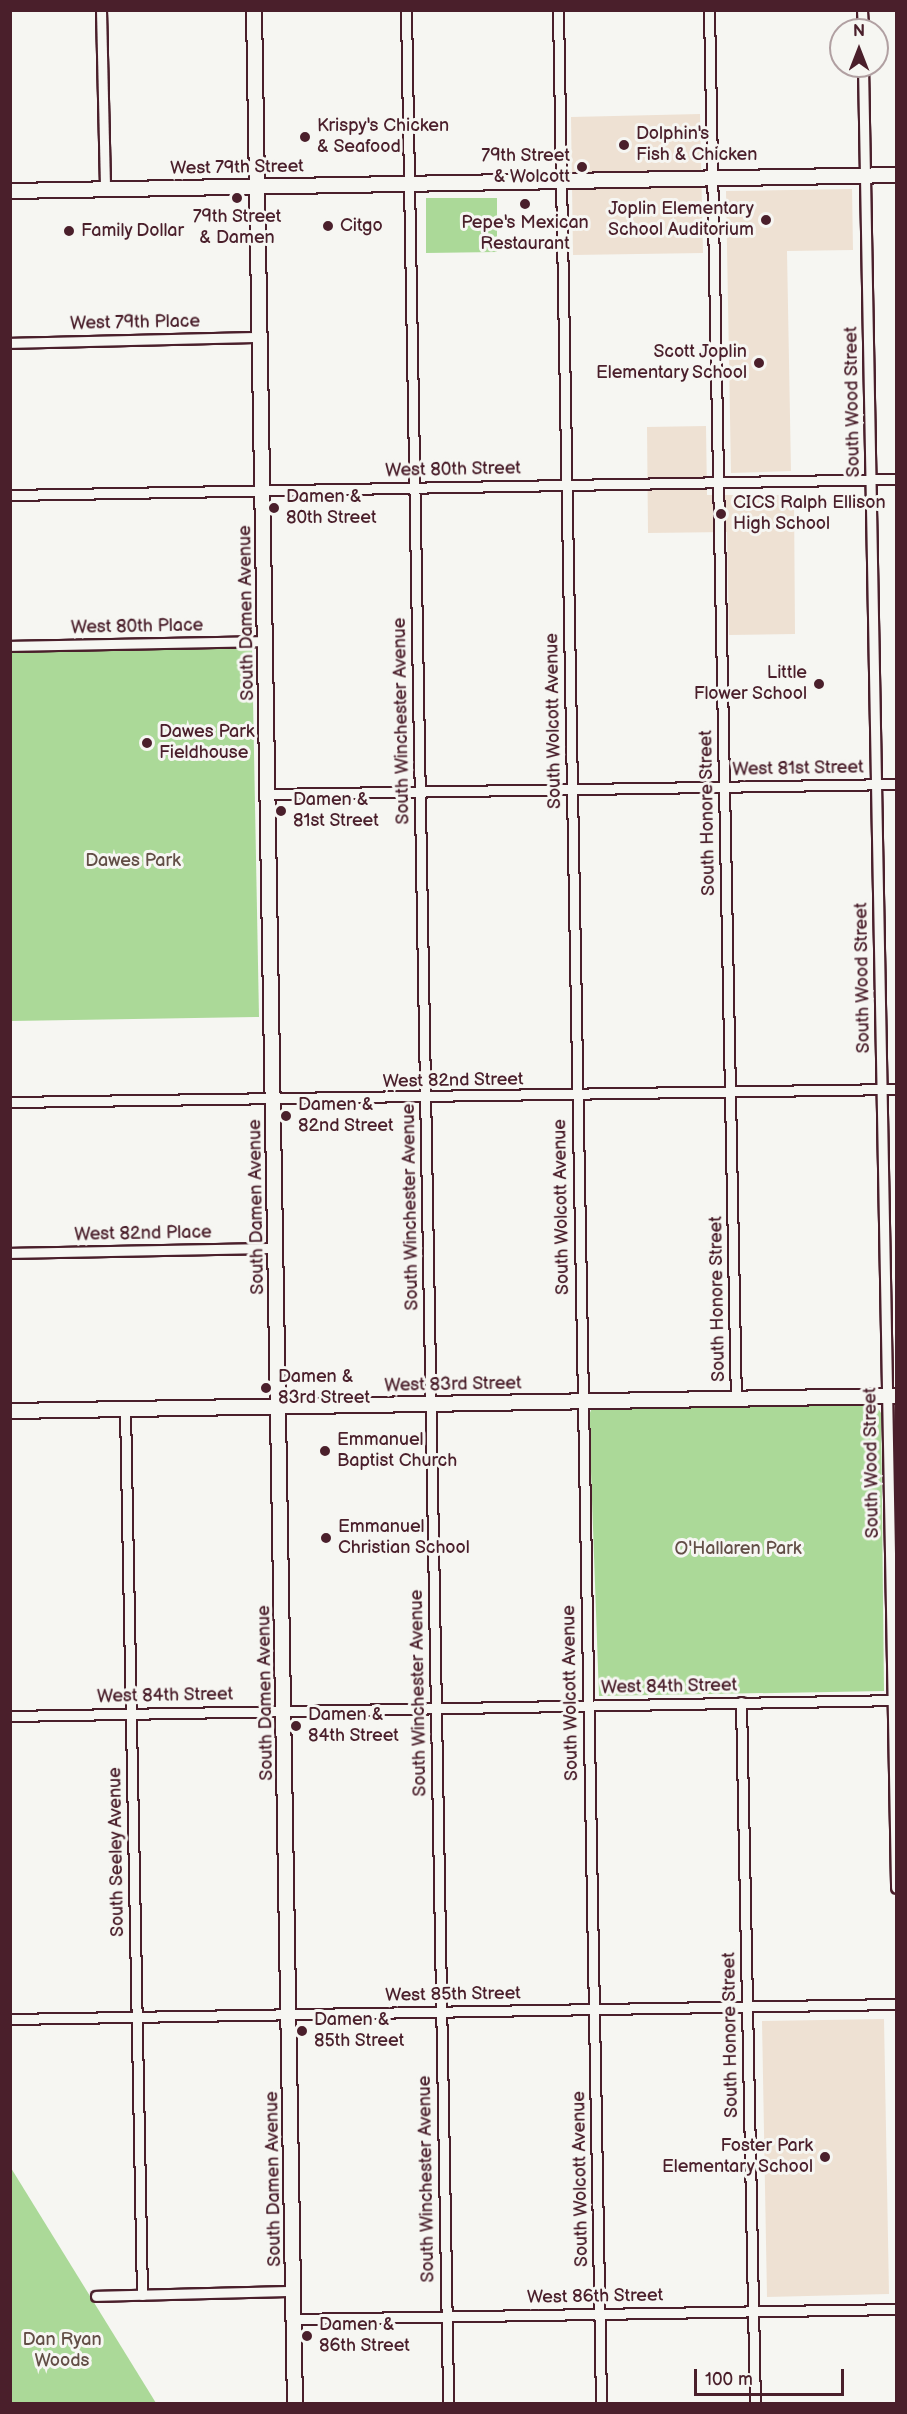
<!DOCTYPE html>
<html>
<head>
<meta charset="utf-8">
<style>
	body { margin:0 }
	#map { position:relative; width:907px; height:2414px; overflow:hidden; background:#f6f6f2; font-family:"Balsamiq Sans",sans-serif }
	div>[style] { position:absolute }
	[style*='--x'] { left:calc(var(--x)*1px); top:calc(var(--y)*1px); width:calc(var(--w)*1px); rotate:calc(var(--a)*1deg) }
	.built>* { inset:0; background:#eee1d3 }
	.green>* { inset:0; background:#abd998 }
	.roads { filter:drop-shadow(2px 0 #4a1f2b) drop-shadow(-2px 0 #4a1f2b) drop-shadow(0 2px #4a1f2b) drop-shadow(0 -2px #4a1f2b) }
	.street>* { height:9px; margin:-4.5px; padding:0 4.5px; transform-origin:4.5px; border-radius:4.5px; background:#f6f6f2 }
	.secondary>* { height:14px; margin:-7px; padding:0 7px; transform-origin:7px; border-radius:7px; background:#f6f6f2 }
	.dots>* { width:16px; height:16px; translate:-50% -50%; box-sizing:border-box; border:3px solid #f6f6f2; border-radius:50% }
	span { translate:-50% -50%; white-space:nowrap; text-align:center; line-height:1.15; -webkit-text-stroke:6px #f6f6f2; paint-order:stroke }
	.poi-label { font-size:18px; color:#4a1f2b }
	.left { translate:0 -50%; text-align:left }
	.right { translate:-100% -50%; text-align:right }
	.street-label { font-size:18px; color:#4a1f2b }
	.park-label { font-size:18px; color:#624e46 }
	.frame { position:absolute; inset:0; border:12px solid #4a1f2b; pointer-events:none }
	.north { position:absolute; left:829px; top:18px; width:60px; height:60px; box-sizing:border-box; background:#f6f6f2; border:2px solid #b1a0a2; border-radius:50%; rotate:0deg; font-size:16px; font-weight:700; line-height:24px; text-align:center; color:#4a1f2b }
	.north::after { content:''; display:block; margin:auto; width:21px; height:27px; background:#4a1f2b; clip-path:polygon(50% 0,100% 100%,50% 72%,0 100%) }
	.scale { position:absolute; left:694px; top:2369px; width:150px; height:27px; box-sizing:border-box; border:3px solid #4a1f2b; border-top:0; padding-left:8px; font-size:18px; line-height:21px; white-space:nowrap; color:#4a1f2b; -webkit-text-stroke:4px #f6f6f2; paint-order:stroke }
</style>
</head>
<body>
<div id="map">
	<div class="built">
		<div style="clip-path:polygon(700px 114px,703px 253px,573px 255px,571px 117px)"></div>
		<div style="clip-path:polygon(852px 189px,853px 250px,787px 251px,791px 471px,731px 473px,726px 191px)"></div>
		<div style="clip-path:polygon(706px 426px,707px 495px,794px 495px,795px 634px,729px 635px,727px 532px,648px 533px,647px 427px)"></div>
		<div style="clip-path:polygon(884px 2019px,889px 2294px,767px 2297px,762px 2021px)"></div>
	</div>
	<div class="green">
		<div style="clip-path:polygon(426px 198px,497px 198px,497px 252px,426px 253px)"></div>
		<div style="clip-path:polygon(252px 646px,259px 1017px,11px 1021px,11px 650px)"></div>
		<div style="clip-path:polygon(875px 1403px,881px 1413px,884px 1691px,599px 1696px,589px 1415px,592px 1408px)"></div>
		<div style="clip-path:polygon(10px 2168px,11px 2168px,156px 2403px,11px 2403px)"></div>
	</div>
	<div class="roads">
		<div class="street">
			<div style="--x:101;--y:10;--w:179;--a:88.7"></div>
			<div style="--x:406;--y:10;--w:2394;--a:88.99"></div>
			<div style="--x:558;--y:10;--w:2394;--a:88.97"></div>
			<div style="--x:709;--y:10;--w:1388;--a:88.89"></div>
			<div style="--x:862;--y:10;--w:20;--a:87"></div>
			<div style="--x:863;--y:66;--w:1822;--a:88.96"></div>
			<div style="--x:10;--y:343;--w:250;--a:-1.4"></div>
			<div style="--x:10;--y:495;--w:886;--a:-1.03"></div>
			<div style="--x:10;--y:646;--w:255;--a:-1.1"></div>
			<div style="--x:268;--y:794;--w:628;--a:-0.91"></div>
			<div style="--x:10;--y:1102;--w:886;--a:-0.84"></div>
			<div style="--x:10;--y:1253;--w:266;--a:-1.1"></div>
			<div style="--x:125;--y:1409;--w:886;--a:88.9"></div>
			<div style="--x:741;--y:1702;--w:702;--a:88.86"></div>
			<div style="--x:10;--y:1716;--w:886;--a:-1.03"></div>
			<div style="--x:10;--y:2019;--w:886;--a:-0.97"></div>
			<div style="--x:96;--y:2296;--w:197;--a:-1.5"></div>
			<div style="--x:294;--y:2319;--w:602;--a:-0.95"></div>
		</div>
		<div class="secondary">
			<div style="--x:254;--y:10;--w:2394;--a:89.02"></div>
			<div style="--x:10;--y:191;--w:886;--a:-1.03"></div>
			<div style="--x:10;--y:1411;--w:886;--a:-0.97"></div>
		</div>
	</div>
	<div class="dots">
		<div style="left:305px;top:137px;background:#4a1f2b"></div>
		<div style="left:624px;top:145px;background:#4a1f2b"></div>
		<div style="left:582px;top:167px;background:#4a1f2b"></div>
		<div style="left:237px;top:198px;background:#4a1f2b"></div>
		<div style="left:525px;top:204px;background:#4a1f2b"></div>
		<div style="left:766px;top:220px;background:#4a1f2b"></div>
		<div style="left:328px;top:226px;background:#4a1f2b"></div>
		<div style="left:69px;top:231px;background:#4a1f2b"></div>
		<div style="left:759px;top:363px;background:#4a1f2b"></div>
		<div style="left:274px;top:508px;background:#4a1f2b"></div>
		<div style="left:721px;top:514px;background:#4a1f2b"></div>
		<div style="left:819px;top:684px;background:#4a1f2b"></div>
		<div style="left:147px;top:743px;background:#4a1f2b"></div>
		<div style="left:281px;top:811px;background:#4a1f2b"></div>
		<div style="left:286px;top:1116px;background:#4a1f2b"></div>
		<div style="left:266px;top:1388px;background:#4a1f2b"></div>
		<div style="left:325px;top:1451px;background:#4a1f2b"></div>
		<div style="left:326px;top:1538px;background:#4a1f2b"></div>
		<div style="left:296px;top:1726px;background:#4a1f2b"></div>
		<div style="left:302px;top:2031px;background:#4a1f2b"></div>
		<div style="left:825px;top:2157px;background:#4a1f2b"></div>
		<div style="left:307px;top:2336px;background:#4a1f2b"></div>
	</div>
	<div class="poi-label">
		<span class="left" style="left:317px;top:137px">Krispy's Chicken<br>&amp; Seafood</span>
		<span class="left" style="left:636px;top:145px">Dolphin's<br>Fish &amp; Chicken</span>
		<span class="right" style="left:570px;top:167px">79th Street<br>&amp; Wolcott</span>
		<span class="right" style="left:754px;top:220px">Joplin Elementary<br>School Auditorium</span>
		<span style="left:237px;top:228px">79th Street<br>&amp; Damen</span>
		<span style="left:525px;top:234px">Pepe's Mexican<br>Restaurant</span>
		<span class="left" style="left:340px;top:226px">Citgo</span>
		<span class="left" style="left:81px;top:231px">Family Dollar</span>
		<span class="right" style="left:747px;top:363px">Scott Joplin<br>Elementary School</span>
		<span class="left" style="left:286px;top:508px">Damen &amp;<br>80th Street</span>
		<span class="left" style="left:733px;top:514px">CICS Ralph Ellison<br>High School</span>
		<span class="right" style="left:807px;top:684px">Little<br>Flower School</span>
		<span class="left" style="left:159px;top:743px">Dawes Park<br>Fieldhouse</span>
		<span class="left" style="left:293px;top:811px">Damen &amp;<br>81st Street</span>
		<span class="left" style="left:298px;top:1116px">Damen &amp;<br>82nd Street</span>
		<span class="left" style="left:278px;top:1388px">Damen &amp;<br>83rd Street</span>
		<span class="left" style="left:337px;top:1451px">Emmanuel<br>Baptist Church</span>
		<span class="left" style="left:338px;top:1538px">Emmanuel<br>Christian School</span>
		<span class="left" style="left:308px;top:1726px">Damen &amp;<br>84th Street</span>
		<span class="left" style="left:314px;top:2031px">Damen &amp;<br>85th Street</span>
		<span class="right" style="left:813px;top:2157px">Foster Park<br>Elementary School</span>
		<span class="left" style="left:319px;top:2336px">Damen &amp;<br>86th Street</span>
	</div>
	<div class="street-label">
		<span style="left:237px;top:168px;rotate:-1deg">West 79th Street</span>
		<span style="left:135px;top:323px;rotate:-1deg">West 79th Place</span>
		<span style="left:853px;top:402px;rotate:-91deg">South Wood Street</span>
		<span style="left:453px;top:470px;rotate:-1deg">West 80th Street</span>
		<span style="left:247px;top:613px;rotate:-91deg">South Damen Avenue</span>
		<span style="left:137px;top:627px;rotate:-1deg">West 80th Place</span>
		<span style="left:402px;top:721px;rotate:-91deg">South Winchester Avenue</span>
		<span style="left:554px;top:721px;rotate:-91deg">South Wolcott Avenue</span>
		<span style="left:798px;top:769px;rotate:-1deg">West 81st Street</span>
		<span style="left:708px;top:813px;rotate:-91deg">South Honore Street</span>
		<span style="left:863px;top:978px;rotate:-91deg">South Wood Street</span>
		<span style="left:453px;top:1081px;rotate:-1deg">West 82nd Street</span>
		<span style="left:257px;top:1207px;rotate:-91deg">South Damen Avenue</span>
		<span style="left:411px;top:1207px;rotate:-91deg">South Winchester Avenue</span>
		<span style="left:562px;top:1207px;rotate:-91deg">South Wolcott Avenue</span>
		<span style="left:143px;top:1234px;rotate:-1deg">West 82nd Place</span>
		<span style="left:718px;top:1299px;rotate:-91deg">South Honore Street</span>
		<span style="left:453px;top:1385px;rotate:-1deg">West 83rd Street</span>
		<span style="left:872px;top:1463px;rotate:-91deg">South Wood Street</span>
		<span style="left:669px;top:1687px;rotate:-1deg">West 84th Street</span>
		<span style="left:266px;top:1693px;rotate:-91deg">South Damen Avenue</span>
		<span style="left:419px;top:1693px;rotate:-91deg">South Winchester Avenue</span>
		<span style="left:571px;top:1693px;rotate:-91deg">South Wolcott Avenue</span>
		<span style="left:165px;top:1696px;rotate:-1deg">West 84th Street</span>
		<span style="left:117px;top:1852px;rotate:-91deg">South Seeley Avenue</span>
		<span style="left:453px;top:1995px;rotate:-1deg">West 85th Street</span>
		<span style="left:731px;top:2035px;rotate:-91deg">South Honore Street</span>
		<span style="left:274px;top:2179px;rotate:-91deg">South Damen Avenue</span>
		<span style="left:427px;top:2179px;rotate:-91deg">South Winchester Avenue</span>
		<span style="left:581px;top:2179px;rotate:-91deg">South Wolcott Avenue</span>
		<span style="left:595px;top:2297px;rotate:-1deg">West 86th Street</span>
	</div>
	<div class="park-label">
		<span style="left:133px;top:861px">Dawes Park</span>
		<span style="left:738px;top:1549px">O'Hallaren Park</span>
		<span style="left:62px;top:2351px">Dan Ryan<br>Woods</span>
	</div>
	<div class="frame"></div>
	<div class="north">N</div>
	<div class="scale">100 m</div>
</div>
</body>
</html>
